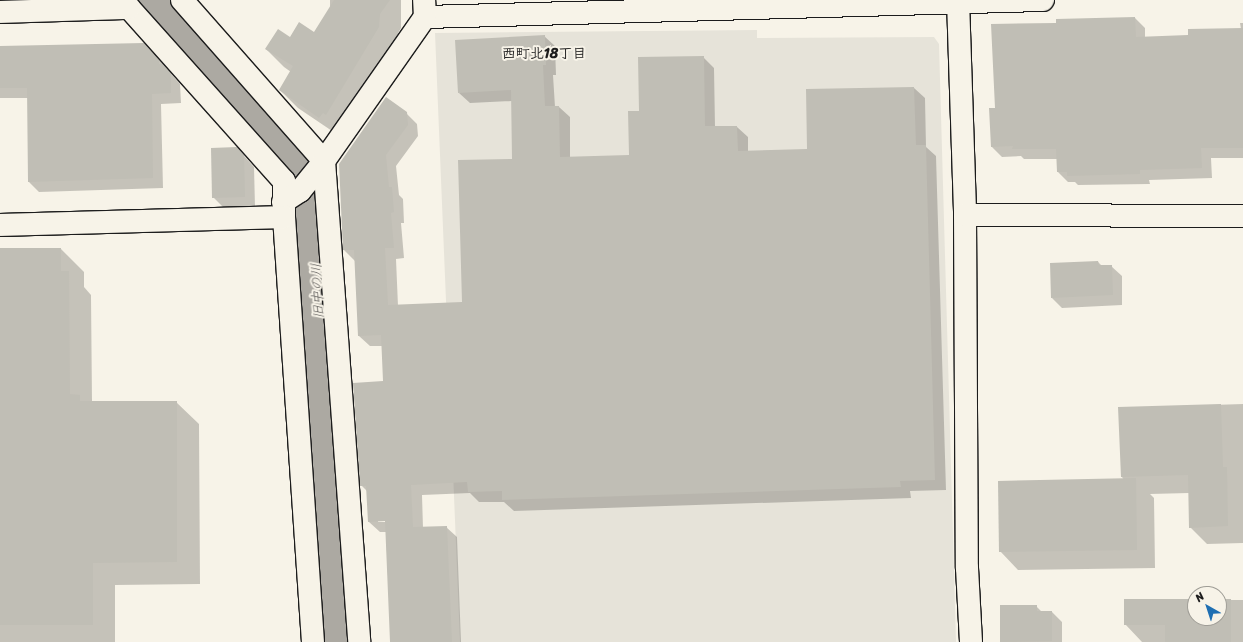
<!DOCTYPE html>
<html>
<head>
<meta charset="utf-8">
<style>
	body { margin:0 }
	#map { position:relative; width:1243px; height:642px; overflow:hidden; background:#f7f3e8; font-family:Sriracha,"Klee One",sans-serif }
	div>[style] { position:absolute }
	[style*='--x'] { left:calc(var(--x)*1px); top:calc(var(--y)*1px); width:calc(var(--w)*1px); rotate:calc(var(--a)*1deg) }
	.built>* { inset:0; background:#e6e3d9 }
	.shadow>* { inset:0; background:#0003 }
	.river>* { height:50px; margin:-25px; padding:0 25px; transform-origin:25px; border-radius:25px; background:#aca9a2 }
	.building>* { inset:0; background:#c0beb5 }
	.roads { filter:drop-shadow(1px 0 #1c1c1c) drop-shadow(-1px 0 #1c1c1c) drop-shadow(0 1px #1c1c1c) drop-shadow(0 -1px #1c1c1c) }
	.minor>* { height:22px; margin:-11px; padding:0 11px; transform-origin:11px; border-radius:11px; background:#f7f3e8 }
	span { translate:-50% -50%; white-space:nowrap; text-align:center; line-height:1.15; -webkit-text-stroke:4px #f7f3e8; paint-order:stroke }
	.neighbourhood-label { font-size:14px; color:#1c1c1c; font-weight:700 }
	.water-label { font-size:14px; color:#565452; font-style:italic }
	.north { position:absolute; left:1187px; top:586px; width:40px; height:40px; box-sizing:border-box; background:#f7f3e8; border:1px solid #9f9d96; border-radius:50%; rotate:321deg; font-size:11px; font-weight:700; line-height:16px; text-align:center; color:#1c1c1c }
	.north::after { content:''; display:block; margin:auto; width:14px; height:18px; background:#1f6fb2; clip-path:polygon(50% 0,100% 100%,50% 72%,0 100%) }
</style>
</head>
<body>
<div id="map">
	<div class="built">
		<div style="clip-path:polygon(757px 30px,757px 38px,934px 37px,939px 44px,956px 642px,460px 642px,435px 33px)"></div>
	</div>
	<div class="shadow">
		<div style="clip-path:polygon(330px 0,401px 0,401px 28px,398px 33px,397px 46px,338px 135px,298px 108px,280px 90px,291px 72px,284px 67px,266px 49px,290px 38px,314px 33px,330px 8px)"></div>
		<div style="clip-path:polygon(1135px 18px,1145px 28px,1145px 38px,1189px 36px,1241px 29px,1240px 23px,1243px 23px,1243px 158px,1211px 158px,1212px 178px,1149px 180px,1150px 184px,1078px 185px,1075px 182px,1068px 182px,1058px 172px,1058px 159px,1024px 159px,1021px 156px,1002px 157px,992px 147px,996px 109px,1057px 24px)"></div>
		<div style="clip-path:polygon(evenodd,544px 36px,555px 46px,556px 75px,553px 75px,555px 107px,559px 107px,570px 117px,570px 158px,630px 156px,640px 112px,703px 57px,714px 68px,715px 127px,737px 127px,748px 137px,748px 152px,808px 150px,807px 90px,914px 88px,925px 98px,926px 147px,936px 156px,946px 490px,910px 491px,911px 498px,514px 511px,504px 502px,479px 502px,470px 493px,422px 495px,423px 528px,446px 527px,457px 537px,461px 642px,391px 642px,386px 532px,380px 532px,369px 522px,368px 492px,361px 485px,384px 382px,383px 346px,370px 346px,359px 336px,355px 261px,344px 250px,340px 164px,406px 113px,417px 124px,418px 136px,396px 166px,399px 195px,403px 199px,404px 223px,401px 223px,404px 258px,396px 259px,398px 306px,463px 303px,513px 160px,512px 101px,470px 103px,459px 93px,544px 36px,378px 520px,390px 520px,390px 522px,378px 522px,378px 520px)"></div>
		<div style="clip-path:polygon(0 46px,154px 54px,180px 84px,181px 103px,161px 104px,163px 188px,39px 192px,29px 182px,28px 98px,0 98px)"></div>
		<div style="clip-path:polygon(237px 148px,254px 167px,255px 207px,224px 208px,213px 197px)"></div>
		<div style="clip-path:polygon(0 249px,61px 249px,84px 272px,84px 287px,91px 295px,92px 402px,176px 402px,199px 424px,200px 584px,115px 585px,115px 642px,0 642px)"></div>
		<div style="clip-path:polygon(1098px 262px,1102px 266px,1111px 266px,1122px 276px,1122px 305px,1062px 308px,1052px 298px)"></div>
		<div style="clip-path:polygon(1243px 404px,1243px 543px,1207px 544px,1190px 527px,1189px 493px,1150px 494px,1154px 498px,1155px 568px,1018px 570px,1000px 551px,1124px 480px,1122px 477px,1120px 408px)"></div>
		<div style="clip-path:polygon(1195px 600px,1195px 618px,1219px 618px,1219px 600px,1243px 600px,1243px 642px,1142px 642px,1125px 624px)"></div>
		<div style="clip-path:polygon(1001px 606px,1036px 606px,1042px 612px,1052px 612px,1062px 622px,1062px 642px,1001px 642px)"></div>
	</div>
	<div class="river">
		<div style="--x:149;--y:0;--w:210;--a:47.5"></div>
		<div style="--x:291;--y:155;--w:51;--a:63.4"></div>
		<div style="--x:314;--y:201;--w:441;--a:87.3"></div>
	</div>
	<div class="building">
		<div style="clip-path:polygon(334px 0,390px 0,380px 14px,379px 27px,326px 115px,323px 113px,319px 118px,279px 90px,293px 66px,265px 49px,278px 29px,290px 37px,299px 22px,314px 32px)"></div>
		<div style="clip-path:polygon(1135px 17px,1136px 37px,1188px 35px,1188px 29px,1243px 28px,1243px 148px,1201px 148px,1202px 168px,1140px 170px,1140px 174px,1067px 176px,1067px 172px,1057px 172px,1056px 149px,1012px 149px,1013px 146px,991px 147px,989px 108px,995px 108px,991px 24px,1056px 23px,1056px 19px)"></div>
		<div style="clip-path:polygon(545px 35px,546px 65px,543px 65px,545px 106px,559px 106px,560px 157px,629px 155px,628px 111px,639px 111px,638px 57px,704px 56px,705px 126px,737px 126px,738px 151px,807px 149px,806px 89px,914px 87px,916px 145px,926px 145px,935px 480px,900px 481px,901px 487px,502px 500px,502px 491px,468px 492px,467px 482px,411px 485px,413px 527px,447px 526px,452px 642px,390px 642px,385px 521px,368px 522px,366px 486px,360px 486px,353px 383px,383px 381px,381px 335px,358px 336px,354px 250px,343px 250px,339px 164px,386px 97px,407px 112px,408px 125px,386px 155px,389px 187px,392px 187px,394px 212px,391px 213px,394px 248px,385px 248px,388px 305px,462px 302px,458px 160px,512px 159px,511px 90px,458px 93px,455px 40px)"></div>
		<div style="clip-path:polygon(144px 43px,159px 60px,159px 64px,162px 64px,171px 73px,171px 93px,152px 94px,153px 178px,28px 182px,27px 88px,0 88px,0 46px)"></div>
		<div style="clip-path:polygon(237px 147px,244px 155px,245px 197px,212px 198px,211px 148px)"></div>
		<div style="clip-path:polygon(0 248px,61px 248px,61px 271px,69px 271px,70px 394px,80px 395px,80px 401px,177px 401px,177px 562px,93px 563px,93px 625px,0 625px)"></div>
		<div style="clip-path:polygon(1098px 261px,1099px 265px,1112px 265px,1113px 295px,1051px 298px,1050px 263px)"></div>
		<div style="clip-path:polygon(1221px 404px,1223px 467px,1227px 467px,1228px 526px,1189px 528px,1188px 475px,1121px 477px,1118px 407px)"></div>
		<div style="clip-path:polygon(1136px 478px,1137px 550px,999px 552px,998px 481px)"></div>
		<div style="clip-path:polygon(1124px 599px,1195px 599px,1195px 618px,1219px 618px,1219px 599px,1231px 599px,1231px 642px,1165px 642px,1165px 625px,1124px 625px)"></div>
		<div style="clip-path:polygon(1000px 605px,1037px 605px,1037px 611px,1052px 611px,1052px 641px,1000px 642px)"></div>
	</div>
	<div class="roads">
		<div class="minor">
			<div style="--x:122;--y:0;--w:243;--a:48.2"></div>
			<div style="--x:284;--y:181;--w:36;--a:90"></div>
			<div style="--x:284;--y:217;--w:426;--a:86.1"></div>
			<div style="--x:182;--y:0;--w:215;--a:48.6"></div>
			<div style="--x:324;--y:161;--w:482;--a:85.8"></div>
			<div style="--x:958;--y:0;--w:215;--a:88.1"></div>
			<div style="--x:965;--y:215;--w:353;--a:89.7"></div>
			<div style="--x:967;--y:568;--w:74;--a:86.9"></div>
			<div style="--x:0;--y:12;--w:129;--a:-1.8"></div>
			<div style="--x:425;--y:17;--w:618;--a:-1.58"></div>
			<div style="--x:283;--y:202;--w:20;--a:-33"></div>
			<div style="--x:300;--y:191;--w:38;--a:-51"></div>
			<div style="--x:324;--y:161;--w:176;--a:-55"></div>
			<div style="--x:425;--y:17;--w:17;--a:-93"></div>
			<div style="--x:965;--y:215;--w:278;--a:0.2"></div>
			<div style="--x:0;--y:225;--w:284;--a:-1.6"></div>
		</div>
	</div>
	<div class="neighbourhood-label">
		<span style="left:544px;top:54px">西町北18丁目</span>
	</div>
	<div class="water-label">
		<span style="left:318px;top:291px;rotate:-93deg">旧中の川</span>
	</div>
	<div class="north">N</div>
</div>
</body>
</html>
